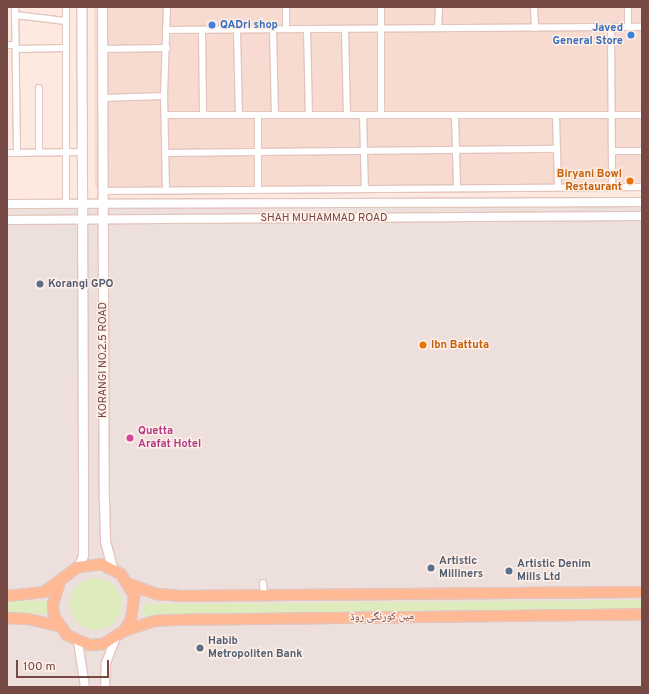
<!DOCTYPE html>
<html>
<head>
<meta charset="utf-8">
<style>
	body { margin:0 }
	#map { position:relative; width:649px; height:694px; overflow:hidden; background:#fee9e0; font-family:Overpass,"Noto Naskh Arabic",sans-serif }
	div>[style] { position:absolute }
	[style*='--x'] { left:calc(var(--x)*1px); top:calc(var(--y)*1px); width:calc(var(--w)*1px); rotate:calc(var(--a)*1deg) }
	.residential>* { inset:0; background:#f8dbd0 }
	.industrial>* { inset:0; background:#ecdfdc }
	.green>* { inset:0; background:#deecbd }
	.round { border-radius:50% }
	.roads { filter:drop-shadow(1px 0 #e4c5be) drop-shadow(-1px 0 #e4c5be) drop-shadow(0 1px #e4c5be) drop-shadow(0 -1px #e4c5be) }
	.minor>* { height:6px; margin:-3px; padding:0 3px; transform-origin:3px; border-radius:3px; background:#fff }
	.tertiary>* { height:8px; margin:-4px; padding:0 4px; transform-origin:4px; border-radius:4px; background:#fff }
	.secondary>* { height:9px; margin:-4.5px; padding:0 4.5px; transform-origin:4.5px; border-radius:4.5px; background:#fff }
	.primary>* { height:10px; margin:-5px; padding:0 5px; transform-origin:5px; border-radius:5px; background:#ffb995 }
	.dots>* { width:11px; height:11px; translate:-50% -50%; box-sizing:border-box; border:2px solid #ffefe7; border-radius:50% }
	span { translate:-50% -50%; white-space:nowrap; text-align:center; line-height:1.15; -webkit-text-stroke:3px #ffefe7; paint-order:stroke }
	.shop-label { font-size:11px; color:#366cbe; font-weight:700 }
	.left { translate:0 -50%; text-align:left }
	.right { translate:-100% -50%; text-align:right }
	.food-label { font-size:11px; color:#c56008; font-weight:700 }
	.street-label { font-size:11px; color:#764945 }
	.service-label { font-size:11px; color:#4e5e75; font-weight:700 }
	.hotel-label { font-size:11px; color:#b23c85; font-weight:700 }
	.frame { position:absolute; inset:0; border:8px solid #764945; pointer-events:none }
	.scale { position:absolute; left:16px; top:660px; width:93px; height:18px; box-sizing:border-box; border:2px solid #764945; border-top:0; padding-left:5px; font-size:12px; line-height:14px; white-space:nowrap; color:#764945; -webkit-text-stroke:3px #ffefe7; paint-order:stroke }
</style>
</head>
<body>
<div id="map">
	<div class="residential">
		<div style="clip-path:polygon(94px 7px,642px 7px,642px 188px,95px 187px)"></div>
	</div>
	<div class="industrial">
		<div style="clip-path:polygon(243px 207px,642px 207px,642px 687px,7px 687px,7px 209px)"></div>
	</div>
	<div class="green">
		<div class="round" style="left:70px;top:578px;width:52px;height:52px"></div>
		<div style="clip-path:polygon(642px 600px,642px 609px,144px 616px,142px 612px,144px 605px,148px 604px)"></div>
		<div style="clip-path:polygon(7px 601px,48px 601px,49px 609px,47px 614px,7px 613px)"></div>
	</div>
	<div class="roads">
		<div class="minor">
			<div style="--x:15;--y:7;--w:146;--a:89.2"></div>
			<div style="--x:66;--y:7;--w:197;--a:90"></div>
			<div style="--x:286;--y:7;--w:22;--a:90"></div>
			<div style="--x:381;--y:7;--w:108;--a:90"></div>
			<div style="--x:534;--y:7;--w:21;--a:87"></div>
			<div style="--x:628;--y:7;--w:20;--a:90"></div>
			<div style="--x:15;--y:15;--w:51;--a:6.7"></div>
			<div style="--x:438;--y:28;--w:21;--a:-87"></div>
			<div style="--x:611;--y:28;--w:159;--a:89.6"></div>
			<div style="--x:273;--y:29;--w:86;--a:88.7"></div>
			<div style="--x:307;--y:29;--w:86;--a:88.7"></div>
			<div style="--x:345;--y:29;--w:86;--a:88.7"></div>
			<div style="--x:166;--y:30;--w:476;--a:-0.4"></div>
			<div style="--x:202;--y:30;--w:85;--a:89.3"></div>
			<div style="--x:237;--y:30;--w:85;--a:88.7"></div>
			<div style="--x:7;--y:45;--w:8;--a:0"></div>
			<div style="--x:16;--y:49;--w:50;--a:-1.1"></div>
			<div style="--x:102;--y:49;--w:65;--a:-0.9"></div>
			<div style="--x:102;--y:98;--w:62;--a:-1.8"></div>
			<div style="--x:165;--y:115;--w:477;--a:0"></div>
			<div style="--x:363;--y:115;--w:74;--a:88.5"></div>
			<div style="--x:455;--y:115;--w:73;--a:88.4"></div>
			<div style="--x:556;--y:115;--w:72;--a:88.4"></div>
			<div style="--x:612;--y:151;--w:30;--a:0"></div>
			<div style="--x:39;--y:152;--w:64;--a:-90"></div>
			<div style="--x:7;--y:153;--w:75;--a:-0.8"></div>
			<div style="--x:166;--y:153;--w:391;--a:-0.6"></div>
			<div style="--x:258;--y:189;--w:74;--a:-90"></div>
			<div style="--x:166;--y:190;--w:94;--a:-91.2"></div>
			<div style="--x:164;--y:96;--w:89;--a:-88.1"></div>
			<div style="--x:102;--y:191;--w:540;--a:-0.42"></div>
			<div style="--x:263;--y:583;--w:12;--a:85"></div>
		</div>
		<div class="tertiary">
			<div style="--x:7;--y:204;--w:635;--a:-0.18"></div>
			<div style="--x:7;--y:220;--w:635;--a:-0.36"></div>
			<div style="--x:78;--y:642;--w:46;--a:81.2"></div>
			<div style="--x:105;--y:687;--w:24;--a:-88"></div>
			<div style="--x:106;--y:663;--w:26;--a:-69"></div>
		</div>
		<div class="secondary">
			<div style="--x:102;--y:7;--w:492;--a:89.8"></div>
			<div style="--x:104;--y:499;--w:42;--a:88.6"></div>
			<div style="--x:105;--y:541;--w:28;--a:75"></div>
			<div style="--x:78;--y:567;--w:13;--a:-67"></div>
			<div style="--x:83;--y:555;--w:86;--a:-90"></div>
			<div style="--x:83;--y:469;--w:462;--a:-90.2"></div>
		</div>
		<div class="primary">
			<div style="--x:129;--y:584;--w:30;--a:20"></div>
			<div style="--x:157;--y:594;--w:21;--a:5"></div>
			<div style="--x:178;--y:596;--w:464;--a:-0.5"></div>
			<div style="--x:7;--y:596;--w:37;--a:-6"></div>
			<div style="--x:44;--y:592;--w:42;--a:-36.3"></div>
			<div style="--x:78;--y:567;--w:23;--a:-7"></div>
			<div style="--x:101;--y:564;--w:22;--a:27"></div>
			<div style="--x:121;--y:574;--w:26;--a:59"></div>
			<div style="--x:134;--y:596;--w:24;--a:97"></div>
			<div style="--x:131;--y:620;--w:13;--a:122"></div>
			<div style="--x:124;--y:631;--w:25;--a:148"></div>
			<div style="--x:103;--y:644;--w:13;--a:176"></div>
			<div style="--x:90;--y:645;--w:25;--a:-157"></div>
			<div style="--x:67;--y:635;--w:23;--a:-124"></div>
			<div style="--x:54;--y:616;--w:12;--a:-95"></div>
			<div style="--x:53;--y:604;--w:24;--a:-73"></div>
			<div style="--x:7;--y:618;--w:21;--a:3"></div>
			<div style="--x:28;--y:619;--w:32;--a:13"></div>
			<div style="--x:124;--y:631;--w:32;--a:-18"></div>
			<div style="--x:154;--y:621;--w:19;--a:-3"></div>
			<div style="--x:173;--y:620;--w:469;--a:-0.7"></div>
		</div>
	</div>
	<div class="dots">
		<div style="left:212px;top:25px;background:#3f7fe0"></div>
		<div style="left:631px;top:35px;background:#3f7fe0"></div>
		<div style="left:630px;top:181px;background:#e8710a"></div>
		<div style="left:40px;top:284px;background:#5c6f8a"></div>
		<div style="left:423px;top:345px;background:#e8710a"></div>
		<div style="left:130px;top:438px;background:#d1479c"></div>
		<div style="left:431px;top:568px;background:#5c6f8a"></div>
		<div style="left:509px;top:571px;background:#5c6f8a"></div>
		<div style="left:200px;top:648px;background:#5c6f8a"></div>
	</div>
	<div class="shop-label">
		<span class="left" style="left:220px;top:25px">QADri shop</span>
		<span class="right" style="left:623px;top:35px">Javed<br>General Store</span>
	</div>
	<div class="food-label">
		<span class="right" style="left:622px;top:181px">Biryani Bowl<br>Restaurant</span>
		<span class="left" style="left:431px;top:345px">Ibn Battuta</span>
	</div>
	<div class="street-label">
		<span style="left:324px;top:218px">SHAH MUHAMMAD ROAD</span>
		<span style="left:103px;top:360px;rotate:-90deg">KORANGI NO.2.5 ROAD</span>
		<span style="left:382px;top:617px;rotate:-1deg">مین کورنگی روڈ</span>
	</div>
	<div class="service-label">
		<span class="left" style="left:48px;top:284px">Korangi GPO</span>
		<span class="left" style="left:439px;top:568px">Artistic<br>Milliners</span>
		<span class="left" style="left:517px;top:571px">Artistic Denim<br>Mills Ltd</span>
		<span class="left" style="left:208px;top:648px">Habib<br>Metropoliten Bank</span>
	</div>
	<div class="hotel-label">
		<span class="left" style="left:138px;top:438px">Quetta<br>Arafat Hotel</span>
	</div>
	<div class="frame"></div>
	<div class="scale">100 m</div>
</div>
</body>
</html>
